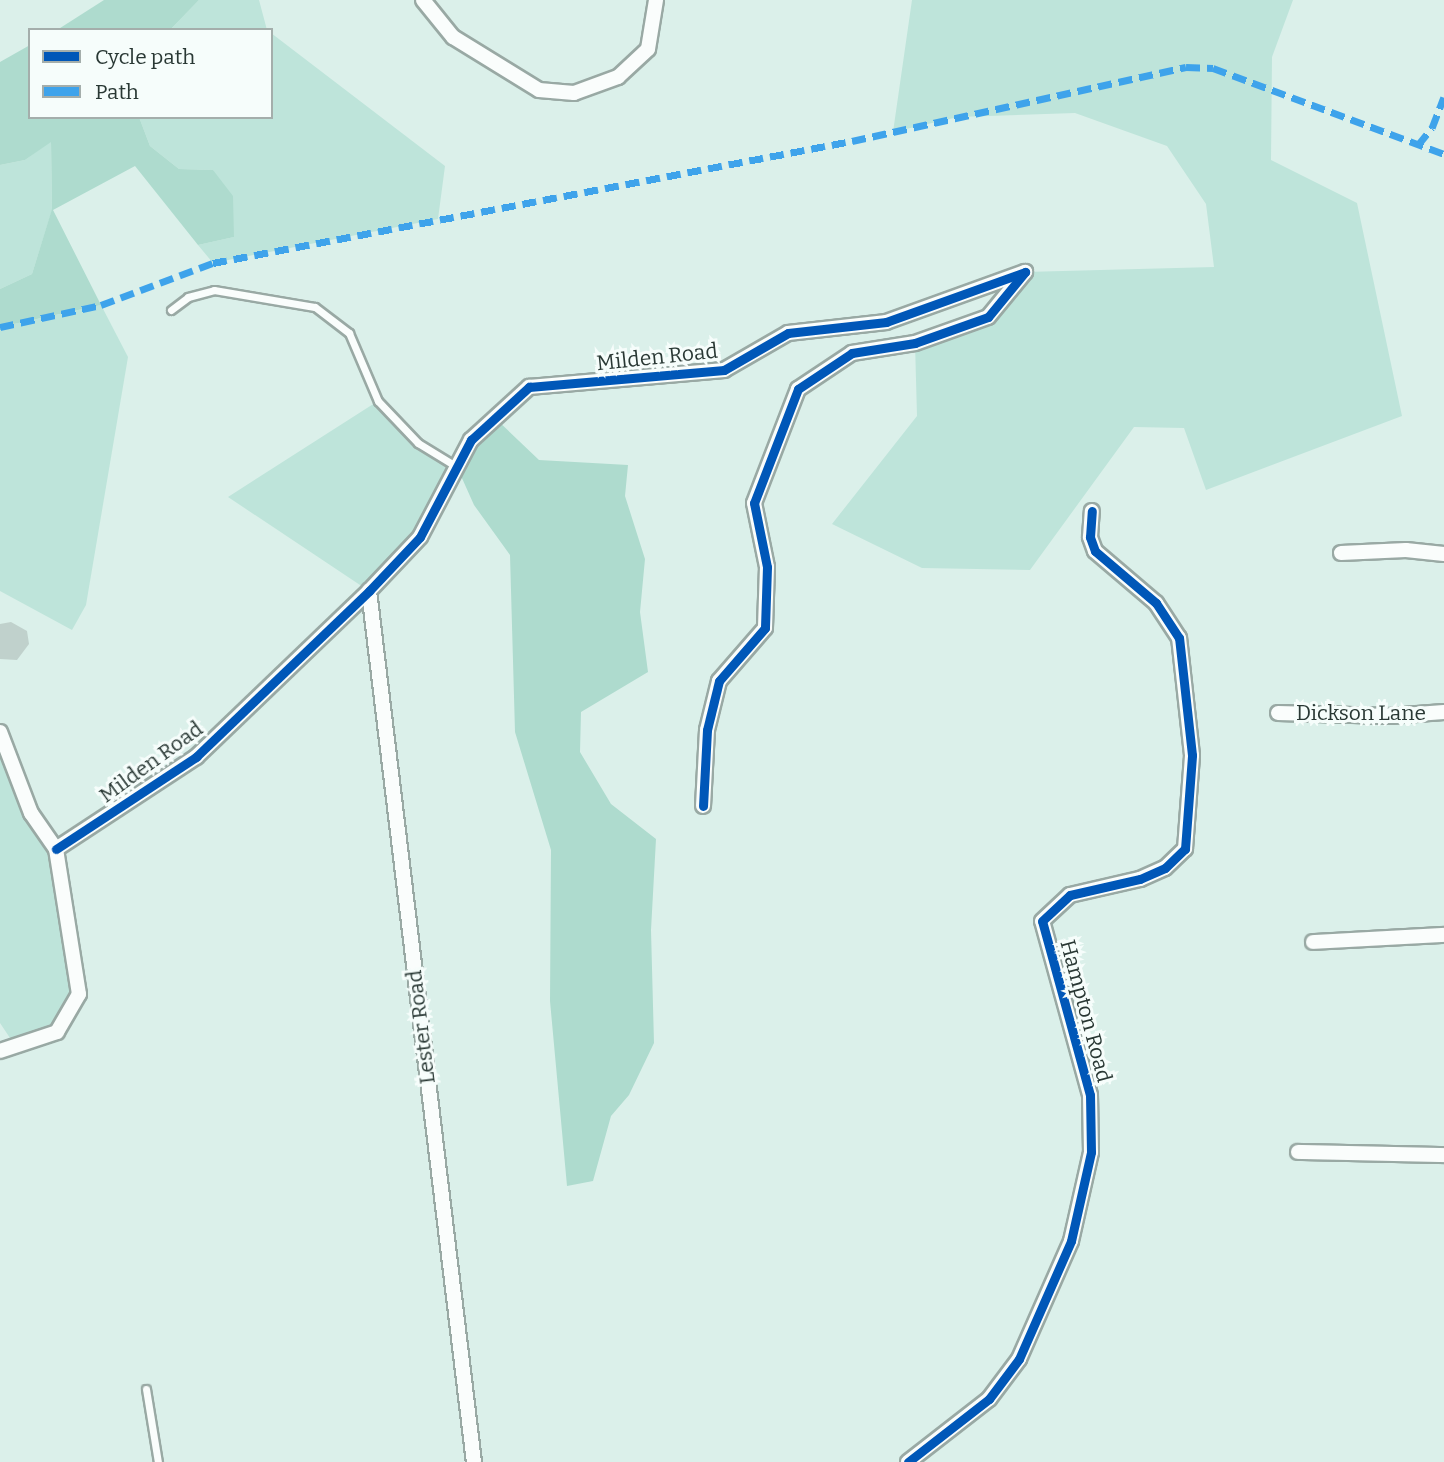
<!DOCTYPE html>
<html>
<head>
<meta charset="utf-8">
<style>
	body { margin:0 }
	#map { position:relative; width:1444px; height:1462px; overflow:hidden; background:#dbf0ea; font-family:Bitter,serif }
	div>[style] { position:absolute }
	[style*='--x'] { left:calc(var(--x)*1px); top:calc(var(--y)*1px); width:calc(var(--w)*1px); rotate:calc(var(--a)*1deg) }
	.green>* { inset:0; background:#bee4da }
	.forest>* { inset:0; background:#aedbce }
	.building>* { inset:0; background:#c0d1cc }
	.roads { filter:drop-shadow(2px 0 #99a9a4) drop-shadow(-2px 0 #99a9a4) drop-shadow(0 2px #99a9a4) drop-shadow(0 -2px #99a9a4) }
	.service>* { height:7px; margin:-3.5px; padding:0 3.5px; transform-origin:3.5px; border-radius:3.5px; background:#fafdfc }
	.minor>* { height:14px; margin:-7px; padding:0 7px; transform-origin:7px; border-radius:7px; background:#fafdfc }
	.quiet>* { height:7px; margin-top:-3.5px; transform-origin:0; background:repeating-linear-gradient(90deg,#3ea3eb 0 14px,transparent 0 21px) }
	.cycleway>* { height:9px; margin:-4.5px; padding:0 4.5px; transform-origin:4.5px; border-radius:4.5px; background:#0057b8 }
	span { translate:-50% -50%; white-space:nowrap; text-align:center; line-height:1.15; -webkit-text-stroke:6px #f6fdfb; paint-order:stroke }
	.street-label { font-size:21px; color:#293834 }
	.legend { position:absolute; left:28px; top:28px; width:245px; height:91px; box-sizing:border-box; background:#f6fdfb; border:2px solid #a4aeab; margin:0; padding:9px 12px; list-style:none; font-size:21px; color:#293834 }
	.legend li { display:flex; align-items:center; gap:14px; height:35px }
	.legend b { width:35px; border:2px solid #a4aeab }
</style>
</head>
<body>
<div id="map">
	<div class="green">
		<div style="clip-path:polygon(199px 0,259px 0,267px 30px,170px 30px)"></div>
		<div style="clip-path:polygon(912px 0,1293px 0,1272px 57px,1271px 160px,1357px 203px,1402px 416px,1206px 490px,1184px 428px,1134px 427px,1030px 570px,922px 568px,832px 524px,917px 416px,915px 343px,988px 317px,1025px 272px,1214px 267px,1206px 204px,1167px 146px,1075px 113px,958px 117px,893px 132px)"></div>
		<div style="clip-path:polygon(271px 33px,445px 166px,438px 219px,213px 263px,198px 245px,234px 237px,213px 170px,179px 169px,150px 146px,139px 117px,271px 117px)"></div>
		<div style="clip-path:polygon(51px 141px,52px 210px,32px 274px,0 289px,0 165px,25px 160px)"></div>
		<div style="clip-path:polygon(101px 305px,128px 357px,86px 605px,72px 630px,0 591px,0 327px)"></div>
		<div style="clip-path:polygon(378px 401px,418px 443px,457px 467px,420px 537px,369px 591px,228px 497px)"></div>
		<div style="clip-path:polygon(0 732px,31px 813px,56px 849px,79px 994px,57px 1032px,16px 1047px,0 1023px)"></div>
	</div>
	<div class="forest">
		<div style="clip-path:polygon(104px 0,199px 0,170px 30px,57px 30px)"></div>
		<div style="clip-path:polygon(30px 45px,30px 117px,139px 117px,150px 146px,179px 169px,213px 170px,233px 196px,234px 237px,198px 245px,135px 166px,53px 210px,101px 305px,0 327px,0 289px,32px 274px,52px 209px,51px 142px,25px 160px,0 165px,0 62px)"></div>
		<div style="clip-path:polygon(495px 418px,539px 460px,628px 465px,625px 496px,645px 559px,640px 612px,648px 672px,581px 712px,580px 752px,611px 804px,656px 839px,651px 930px,654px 1043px,629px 1095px,611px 1116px,593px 1181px,567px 1186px,550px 1001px,551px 850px,515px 732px,510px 555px,474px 505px,457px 467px)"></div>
	</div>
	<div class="building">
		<div style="clip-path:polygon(11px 622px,27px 631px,29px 644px,17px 660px,0 659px,0 624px)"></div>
	</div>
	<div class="roads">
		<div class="service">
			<div style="--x:171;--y:310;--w:21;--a:-37"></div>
			<div style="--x:188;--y:297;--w:27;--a:-15"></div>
			<div style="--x:214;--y:290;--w:102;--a:9.6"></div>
			<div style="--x:315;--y:307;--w:43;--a:37.4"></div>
			<div style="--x:349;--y:333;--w:74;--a:66.9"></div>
			<div style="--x:378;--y:401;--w:58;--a:46.4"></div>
			<div style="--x:418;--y:443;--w:46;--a:31.6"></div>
			<div style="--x:146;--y:1389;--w:74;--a:80.7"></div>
		</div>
		<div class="minor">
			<div style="--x:423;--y:0;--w:48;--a:51"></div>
			<div style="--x:453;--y:37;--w:101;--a:31.6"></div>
			<div style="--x:539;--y:90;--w:35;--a:5"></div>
			<div style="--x:574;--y:93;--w:47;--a:-20"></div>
			<div style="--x:618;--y:77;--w:41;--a:-43"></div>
			<div style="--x:648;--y:49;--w:50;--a:-80.7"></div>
			<div style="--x:1341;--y:553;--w:65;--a:-2.6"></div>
			<div style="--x:1406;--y:550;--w:38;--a:6"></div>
			<div style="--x:369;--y:591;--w:877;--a:83.13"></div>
			<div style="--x:1278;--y:713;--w:112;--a:1.5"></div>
			<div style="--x:1390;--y:716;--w:54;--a:-4.2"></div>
			<div style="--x:0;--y:732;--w:87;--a:69.1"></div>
			<div style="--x:31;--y:813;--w:44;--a:55.2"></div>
			<div style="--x:56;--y:849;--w:147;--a:81"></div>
			<div style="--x:79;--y:994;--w:44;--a:120.1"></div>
			<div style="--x:57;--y:1032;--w:60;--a:161.6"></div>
			<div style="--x:56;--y:849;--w:168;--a:-33.3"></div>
			<div style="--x:196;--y:757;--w:240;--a:-43.8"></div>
			<div style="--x:369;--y:591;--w:74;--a:-46.6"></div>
			<div style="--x:420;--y:537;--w:110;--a:-62.3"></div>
			<div style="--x:471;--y:440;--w:79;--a:-42.4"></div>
			<div style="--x:529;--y:387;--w:196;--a:-5"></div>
			<div style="--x:724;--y:370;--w:74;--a:-30"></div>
			<div style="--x:788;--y:333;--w:99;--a:-6.4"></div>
			<div style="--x:886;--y:322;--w:148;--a:-19.8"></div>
			<div style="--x:1025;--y:272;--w:58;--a:129.4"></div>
			<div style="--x:988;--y:317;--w:77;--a:160.4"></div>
			<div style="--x:915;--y:343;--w:64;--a:171"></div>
			<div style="--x:852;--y:353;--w:65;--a:146.3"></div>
			<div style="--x:798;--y:389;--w:122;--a:111.1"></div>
			<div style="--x:754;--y:503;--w:65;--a:78.5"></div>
			<div style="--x:767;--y:567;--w:61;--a:91.9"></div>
			<div style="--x:765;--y:628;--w:70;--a:131"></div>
			<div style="--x:719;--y:681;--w:50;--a:103.8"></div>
			<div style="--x:707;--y:730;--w:76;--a:93"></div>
			<div style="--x:1313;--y:942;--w:131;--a:-3.1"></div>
			<div style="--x:1298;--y:1152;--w:146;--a:1.2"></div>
			<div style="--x:908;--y:1462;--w:103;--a:-37.9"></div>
			<div style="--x:989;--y:1399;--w:50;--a:-53.1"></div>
			<div style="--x:1019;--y:1359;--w:129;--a:-66.2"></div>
			<div style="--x:1071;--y:1241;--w:91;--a:-77.3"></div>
			<div style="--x:1091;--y:1152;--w:57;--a:-91"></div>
			<div style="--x:1090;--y:1095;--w:180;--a:-105.4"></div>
			<div style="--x:1042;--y:921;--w:38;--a:-43"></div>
			<div style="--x:1070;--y:895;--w:72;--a:-12.9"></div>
			<div style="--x:1140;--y:879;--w:27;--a:-24"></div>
			<div style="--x:1165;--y:868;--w:28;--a:-44"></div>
			<div style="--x:1185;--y:849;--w:94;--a:-85.7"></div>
			<div style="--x:1192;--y:755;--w:118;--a:-96.3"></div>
			<div style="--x:1179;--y:638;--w:42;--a:-123.3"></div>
			<div style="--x:1156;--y:603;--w:80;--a:-139.6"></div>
			<div style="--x:1095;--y:551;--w:15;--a:-110"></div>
			<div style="--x:1090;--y:537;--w:26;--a:-86"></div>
		</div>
	</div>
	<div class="quiet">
		<div style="--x:1418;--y:145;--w:22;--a:-51"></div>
		<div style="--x:1432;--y:128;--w:33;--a:-69"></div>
		<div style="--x:0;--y:327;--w:103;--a:-12.3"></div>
		<div style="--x:101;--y:305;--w:120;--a:-20.6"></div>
		<div style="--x:213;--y:263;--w:651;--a:-10.81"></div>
		<div style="--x:852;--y:141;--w:342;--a:-12.5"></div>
		<div style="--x:1186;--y:67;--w:27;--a:2"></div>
		<div style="--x:1213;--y:68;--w:246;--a:20.4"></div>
	</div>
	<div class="cycleway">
		<div style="--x:56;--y:849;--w:168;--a:-33.3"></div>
		<div style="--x:196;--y:757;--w:240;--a:-43.8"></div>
		<div style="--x:369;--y:591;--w:74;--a:-46.6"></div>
		<div style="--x:420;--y:537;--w:110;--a:-62.3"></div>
		<div style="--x:471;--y:440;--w:79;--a:-42.4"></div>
		<div style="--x:529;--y:387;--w:196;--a:-5"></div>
		<div style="--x:724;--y:370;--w:74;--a:-30"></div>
		<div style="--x:788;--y:333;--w:99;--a:-6.4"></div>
		<div style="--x:886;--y:322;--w:148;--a:-19.8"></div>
		<div style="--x:1025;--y:272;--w:58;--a:129.4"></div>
		<div style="--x:988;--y:317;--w:77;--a:160.4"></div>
		<div style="--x:915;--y:343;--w:64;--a:171"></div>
		<div style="--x:852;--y:353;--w:65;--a:146.3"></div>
		<div style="--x:798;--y:389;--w:122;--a:111.1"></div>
		<div style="--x:754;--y:503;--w:65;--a:78.5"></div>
		<div style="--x:767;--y:567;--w:61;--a:91.9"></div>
		<div style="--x:765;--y:628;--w:70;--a:131"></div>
		<div style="--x:719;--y:681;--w:50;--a:103.8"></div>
		<div style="--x:707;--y:730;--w:76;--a:93"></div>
		<div style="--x:908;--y:1462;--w:103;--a:-37.9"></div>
		<div style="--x:989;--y:1399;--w:50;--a:-53.1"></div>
		<div style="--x:1019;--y:1359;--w:129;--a:-66.2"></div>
		<div style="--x:1071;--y:1241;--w:91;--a:-77.3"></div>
		<div style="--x:1091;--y:1152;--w:57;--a:-91"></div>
		<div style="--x:1090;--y:1095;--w:180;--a:-105.4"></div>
		<div style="--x:1042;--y:921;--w:38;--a:-43"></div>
		<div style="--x:1070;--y:895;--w:72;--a:-12.9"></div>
		<div style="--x:1140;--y:879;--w:27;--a:-24"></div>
		<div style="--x:1165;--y:868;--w:28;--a:-44"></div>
		<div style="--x:1185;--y:849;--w:94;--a:-85.7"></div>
		<div style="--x:1192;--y:755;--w:118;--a:-96.3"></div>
		<div style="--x:1179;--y:638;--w:42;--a:-123.3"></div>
		<div style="--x:1156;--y:603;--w:80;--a:-139.6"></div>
		<div style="--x:1095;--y:551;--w:15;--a:-110"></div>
		<div style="--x:1090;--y:537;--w:26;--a:-86"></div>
	</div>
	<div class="street-label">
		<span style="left:657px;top:357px;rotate:-6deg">Milden Road</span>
		<span style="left:1361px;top:713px">Dickson Lane</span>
		<span style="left:151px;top:762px;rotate:-36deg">Milden Road</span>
		<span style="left:1086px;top:1011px;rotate:75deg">Hampton Road</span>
		<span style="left:421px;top:1027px;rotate:-97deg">Lester Road</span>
	</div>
	<ul class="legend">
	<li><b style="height:9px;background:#0057b8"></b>Cycle path</li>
	<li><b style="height:9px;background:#3ea3eb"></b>Path</li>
	</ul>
</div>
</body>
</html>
